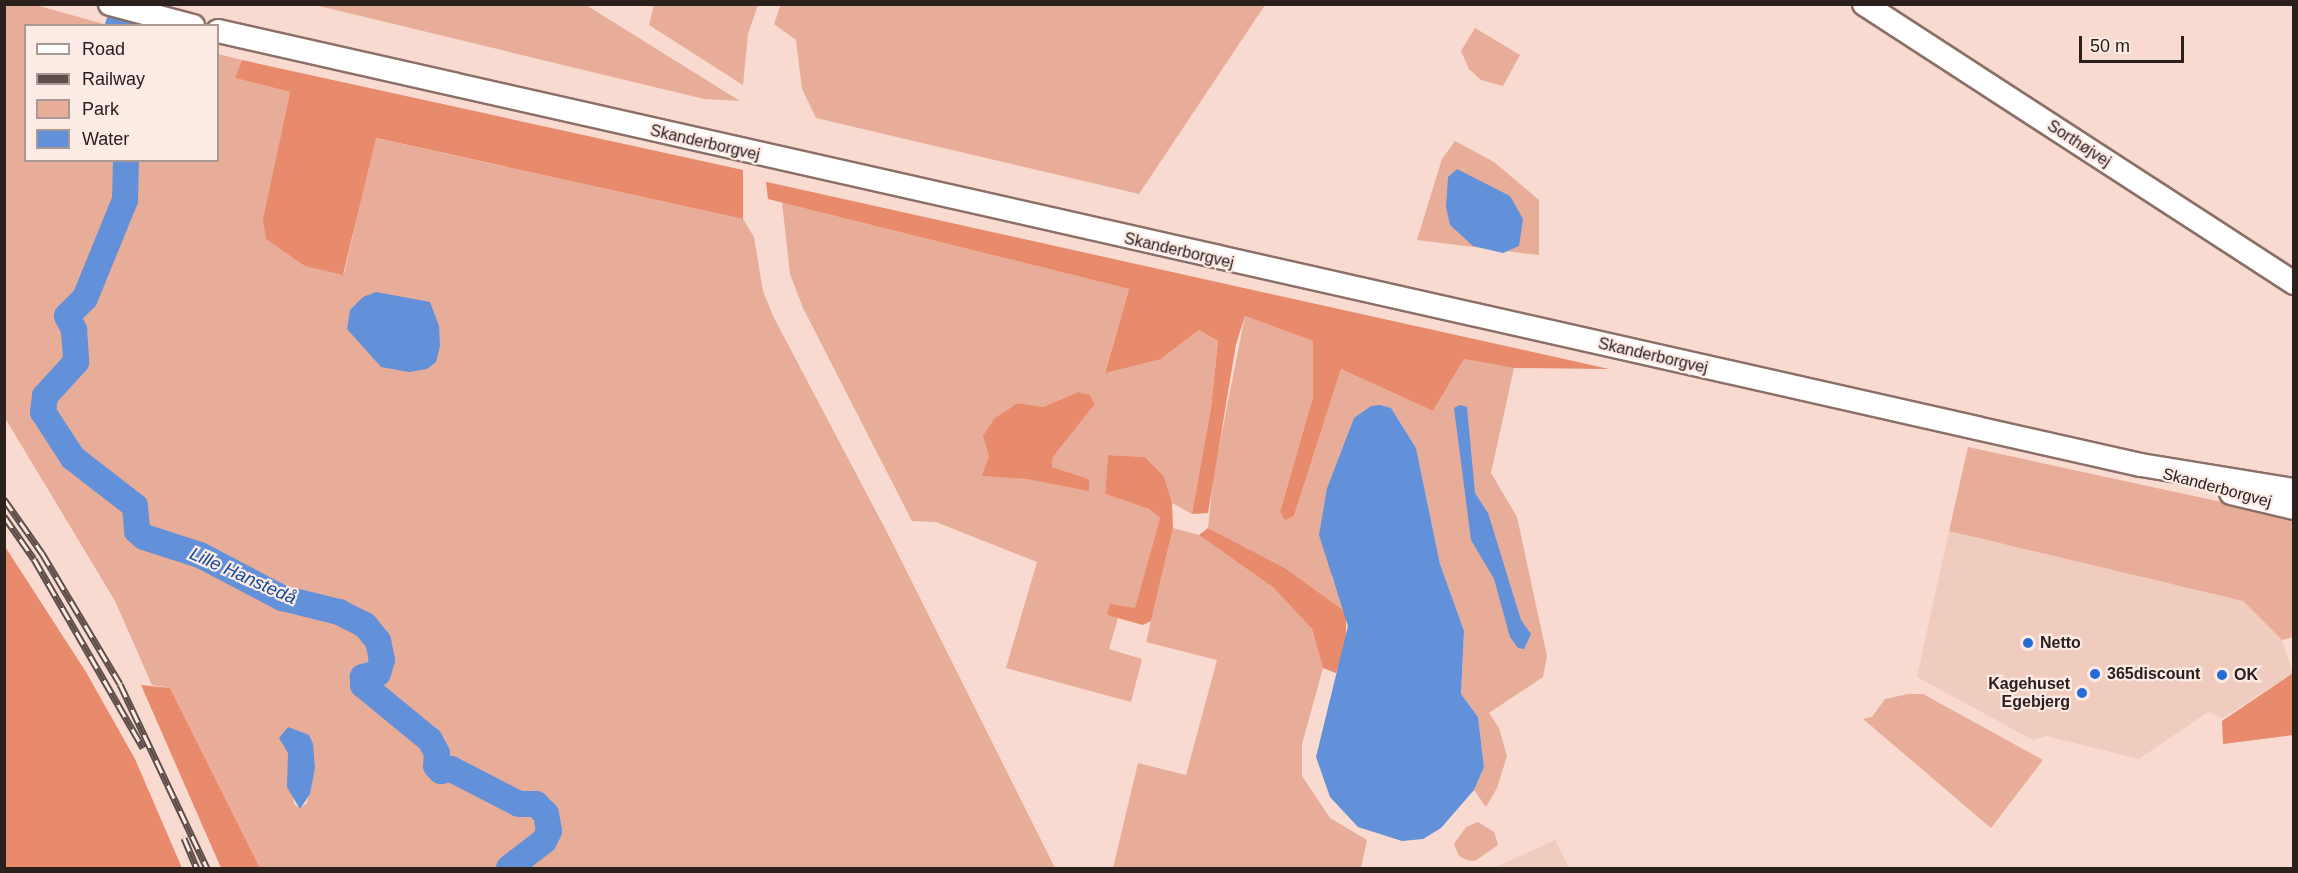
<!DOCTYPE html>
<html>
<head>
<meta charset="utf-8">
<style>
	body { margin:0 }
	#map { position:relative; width:2298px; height:873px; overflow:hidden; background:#f8dad0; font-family:Arial,sans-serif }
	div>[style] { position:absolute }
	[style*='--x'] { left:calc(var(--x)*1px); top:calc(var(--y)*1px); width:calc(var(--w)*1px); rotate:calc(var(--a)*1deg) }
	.built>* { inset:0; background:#f0ccbf }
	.green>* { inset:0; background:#e8ad99 }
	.forest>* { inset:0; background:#e78b6c }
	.water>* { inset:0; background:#6290d9 }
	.river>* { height:26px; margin:-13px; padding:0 13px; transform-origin:13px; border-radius:13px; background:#6290d9 }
	.roads { filter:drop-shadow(2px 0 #8b7067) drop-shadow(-2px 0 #8b7067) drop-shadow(0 2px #8b7067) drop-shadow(0 -2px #8b7067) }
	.secondary>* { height:22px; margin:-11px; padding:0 11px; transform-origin:11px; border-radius:11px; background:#fff }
	.rail>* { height:7px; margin-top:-3.5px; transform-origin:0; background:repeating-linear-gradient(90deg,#fceae4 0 14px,#5e4e49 0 28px); box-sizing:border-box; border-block:2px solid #5e4e49 }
	.dots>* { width:16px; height:16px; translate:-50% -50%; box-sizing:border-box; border:3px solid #fceae4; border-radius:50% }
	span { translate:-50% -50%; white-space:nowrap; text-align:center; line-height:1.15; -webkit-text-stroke:4.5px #fceae4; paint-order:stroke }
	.street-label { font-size:16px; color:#2b201c }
	.poi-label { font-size:16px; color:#2b201c; font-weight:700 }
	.left { translate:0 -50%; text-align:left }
	.right { translate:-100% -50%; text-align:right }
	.water-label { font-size:18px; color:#0f499e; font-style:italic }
	.frame { position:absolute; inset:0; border:6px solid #2b201c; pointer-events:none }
	.legend { position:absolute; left:24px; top:24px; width:195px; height:138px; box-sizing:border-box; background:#fceae4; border:2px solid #a89994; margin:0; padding:8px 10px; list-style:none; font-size:18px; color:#2b201c }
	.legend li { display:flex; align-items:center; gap:12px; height:30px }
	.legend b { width:30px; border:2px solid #a89994 }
	.scale { position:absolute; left:2079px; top:36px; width:105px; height:27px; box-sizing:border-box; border:3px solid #2b201c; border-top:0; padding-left:8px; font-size:18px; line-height:21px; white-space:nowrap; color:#2b201c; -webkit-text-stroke:4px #fceae4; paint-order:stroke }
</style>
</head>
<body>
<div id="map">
	<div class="built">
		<div style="clip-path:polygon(1949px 531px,2243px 601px,2282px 640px,2293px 673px,2223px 718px,2208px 712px,2139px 759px,2046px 736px,2033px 740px,1917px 677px)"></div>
		<div style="clip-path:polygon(1555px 840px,1569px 868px,1494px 868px)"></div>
	</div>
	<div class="green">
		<div style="clip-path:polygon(781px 4px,1265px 4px,1265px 5px,1139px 194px,816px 118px,802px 89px,796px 40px,774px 24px)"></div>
		<div style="clip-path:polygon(evenodd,5px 5px,36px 5px,107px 25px,26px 26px,26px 160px,218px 160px,218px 54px,242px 60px,235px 78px,290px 92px,263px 220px,305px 266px,344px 274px,375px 138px,743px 219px,754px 237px,763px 291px,773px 316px,890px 538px,1055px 868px,260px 868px,170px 688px,152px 685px,115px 601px,5px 418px,5px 5px,288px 753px,315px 768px,307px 803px,300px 808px,294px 804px,288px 753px)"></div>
		<div style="clip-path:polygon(315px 5px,586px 5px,740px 101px,704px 99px)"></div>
		<div style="clip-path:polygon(654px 5px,758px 5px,748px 34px,743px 85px,649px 25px)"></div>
		<div style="clip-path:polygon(1475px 28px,1520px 55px,1503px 86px,1481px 80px,1469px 69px,1461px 51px)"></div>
		<div style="clip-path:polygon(1455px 141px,1494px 162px,1539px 200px,1539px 255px,1417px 240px,1442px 159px)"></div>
		<div style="clip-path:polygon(evenodd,782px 202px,1129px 289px,1105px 372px,1165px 356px,1199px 330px,1218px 341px,1211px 408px,1192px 514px,1172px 503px,1164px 476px,1145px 457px,1108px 455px,1105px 494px,1149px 509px,1160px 518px,1135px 609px,1107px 615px,1118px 618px,1109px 649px,1142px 659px,1131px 702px,1006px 668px,1037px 562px,936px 522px,912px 521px,803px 308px,790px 274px,782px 202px,1078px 392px,1091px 396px,1095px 404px,1053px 457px,1052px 467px,1089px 479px,982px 476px,1018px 403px,1043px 407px,1078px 392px)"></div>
		<div style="clip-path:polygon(1245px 316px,1313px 341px,1313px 397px,1280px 512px,1294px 516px,1341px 369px,1433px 411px,1464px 359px,1514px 368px,1491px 473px,1517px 517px,1547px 656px,1543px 677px,1489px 713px,1499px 728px,1507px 756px,1497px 788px,1486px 807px,1474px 790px,1484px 767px,1478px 717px,1461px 694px,1464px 631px,1440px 564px,1416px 448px,1391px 408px,1354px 418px,1327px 488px,1332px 578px,1346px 612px,1285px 568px,1208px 528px,1214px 472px)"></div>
		<div style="clip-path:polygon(1968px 447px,2277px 514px,2293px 522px,2293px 637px,2282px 640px,2243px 601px,1949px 531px)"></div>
		<div style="clip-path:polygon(1173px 528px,1199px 535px,1273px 586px,1312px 629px,1323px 668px,1302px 744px,1302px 776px,1330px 818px,1367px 840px,1361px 868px,1113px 868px,1138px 763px,1186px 775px,1217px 660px,1146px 642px)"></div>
		<div style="clip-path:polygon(1908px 694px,1923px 694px,2043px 760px,1991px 828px,1863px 719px,1872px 717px,1885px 699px)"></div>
		<div style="clip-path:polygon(1478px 822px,1494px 832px,1498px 845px,1475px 861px,1467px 860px,1459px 856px,1454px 844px,1466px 827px)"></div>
	</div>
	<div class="forest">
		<div style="clip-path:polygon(242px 60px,743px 170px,743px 219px,376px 138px,343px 275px,305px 266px,266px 239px,263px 219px,290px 92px,235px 78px)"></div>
		<div style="clip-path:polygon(766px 182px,767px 182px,1609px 369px,1514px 368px,1464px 359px,1433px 411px,1341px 369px,1294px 516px,1285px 520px,1280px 512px,1313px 397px,1313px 341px,1245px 316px,1236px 344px,1208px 513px,1192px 514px,1211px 408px,1218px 341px,1199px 330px,1161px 359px,1105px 373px,1129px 289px,768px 199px)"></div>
		<div style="clip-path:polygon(1078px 392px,1090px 395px,1095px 404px,1053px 457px,1052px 467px,1089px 479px,1089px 491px,1027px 479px,982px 476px,989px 456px,983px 436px,995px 418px,1018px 403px,1043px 407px)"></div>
		<div style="clip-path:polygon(1108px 455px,1145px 457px,1164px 476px,1172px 503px,1173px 528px,1151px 621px,1143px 625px,1107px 615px,1110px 604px,1135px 608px,1160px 518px,1149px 509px,1105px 494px)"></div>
		<div style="clip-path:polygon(1208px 528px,1285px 568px,1346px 612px,1346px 646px,1336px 673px,1323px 668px,1312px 629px,1273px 587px,1199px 535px)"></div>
		<div style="clip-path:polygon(4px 545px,86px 672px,135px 759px,182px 868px,5px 868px)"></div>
		<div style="clip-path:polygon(2293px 673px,2293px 735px,2223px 744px,2222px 721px)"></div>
		<div style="clip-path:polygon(141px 685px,170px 688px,260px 868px,221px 868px)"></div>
	</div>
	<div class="water">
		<div style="clip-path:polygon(1457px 169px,1510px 196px,1523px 219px,1519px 246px,1503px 253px,1473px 246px,1450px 225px,1446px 207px,1448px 177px)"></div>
		<div style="clip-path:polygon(376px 292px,430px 302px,439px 326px,440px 346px,436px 362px,427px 369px,409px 372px,381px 367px,347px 329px,350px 310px,363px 297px)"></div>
		<div style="clip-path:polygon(1380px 405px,1391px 408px,1416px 448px,1440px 564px,1464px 631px,1461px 694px,1478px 717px,1484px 767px,1474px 790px,1441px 828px,1423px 839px,1402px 841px,1358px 827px,1330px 797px,1316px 757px,1348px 626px,1319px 535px,1327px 488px,1354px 418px,1371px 406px)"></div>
		<div style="clip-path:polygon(1460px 405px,1467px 407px,1475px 493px,1488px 513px,1521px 620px,1531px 634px,1524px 649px,1518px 648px,1510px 637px,1494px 579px,1471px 540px,1454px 408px)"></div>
		<div style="clip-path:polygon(288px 727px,309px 735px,313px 744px,315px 768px,310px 794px,300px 809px,287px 787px,288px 753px,279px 738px)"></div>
	</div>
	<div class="river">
		<div style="--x:118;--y:26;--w:23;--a:-72"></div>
		<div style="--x:126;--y:160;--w:40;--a:91.4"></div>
		<div style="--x:125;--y:200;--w:106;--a:112.2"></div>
		<div style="--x:85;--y:298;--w:25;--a:135"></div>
		<div style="--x:67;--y:316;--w:16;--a:63"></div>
		<div style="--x:74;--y:330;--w:32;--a:86"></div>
		<div style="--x:76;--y:362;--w:46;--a:132.4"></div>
		<div style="--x:45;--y:396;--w:16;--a:97"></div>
		<div style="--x:43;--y:412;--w:55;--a:56.9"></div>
		<div style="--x:73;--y:458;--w:78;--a:37.7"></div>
		<div style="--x:135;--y:506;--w:25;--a:85"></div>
		<div style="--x:137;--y:531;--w:9;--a:41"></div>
		<div style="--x:144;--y:537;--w:59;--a:17.8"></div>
		<div style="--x:200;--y:555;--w:93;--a:27.7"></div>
		<div style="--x:282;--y:598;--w:59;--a:13.8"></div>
		<div style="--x:339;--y:612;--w:29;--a:27"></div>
		<div style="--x:365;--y:625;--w:21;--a:51"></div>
		<div style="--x:378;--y:641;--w:19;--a:78"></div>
		<div style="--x:382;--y:660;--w:14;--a:107"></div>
		<div style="--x:378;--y:673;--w:16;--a:165"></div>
		<div style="--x:363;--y:677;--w:8;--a:90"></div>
		<div style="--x:363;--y:685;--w:87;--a:39.4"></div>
		<div style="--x:430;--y:740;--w:15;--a:62"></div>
		<div style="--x:437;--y:753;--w:13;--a:94"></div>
		<div style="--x:436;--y:766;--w:7;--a:45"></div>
		<div style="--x:441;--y:771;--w:10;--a:-11"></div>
		<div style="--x:451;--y:769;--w:76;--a:27.2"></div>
		<div style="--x:519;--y:804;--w:17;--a:0"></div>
		<div style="--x:536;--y:804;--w:14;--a:45"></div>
		<div style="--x:546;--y:814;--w:17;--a:80"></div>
		<div style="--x:549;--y:831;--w:11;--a:117"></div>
		<div style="--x:544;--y:841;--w:44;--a:142.4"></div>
	</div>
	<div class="roads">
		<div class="secondary">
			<div style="--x:110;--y:4;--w:86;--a:14.8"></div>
			<div style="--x:1864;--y:4;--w:513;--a:32.98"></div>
			<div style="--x:218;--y:31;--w:1971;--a:12.72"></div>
			<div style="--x:2141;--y:465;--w:155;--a:9.3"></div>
			<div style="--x:2231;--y:493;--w:65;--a:13.4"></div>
		</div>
	</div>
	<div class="rail">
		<div style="--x:4;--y:499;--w:66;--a:54.9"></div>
		<div style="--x:42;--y:553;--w:152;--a:59.2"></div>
		<div style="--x:120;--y:684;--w:204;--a:64.7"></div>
		<div style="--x:4;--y:516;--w:52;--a:55.1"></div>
		<div style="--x:34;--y:559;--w:218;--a:60"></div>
		<div style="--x:184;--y:838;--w:33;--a:67"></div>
	</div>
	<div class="dots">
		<div style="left:2028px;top:643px;background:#266cd8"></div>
		<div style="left:2095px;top:674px;background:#266cd8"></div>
		<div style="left:2222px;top:675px;background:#266cd8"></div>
		<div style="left:2082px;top:693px;background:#266cd8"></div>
	</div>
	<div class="street-label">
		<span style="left:705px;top:143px;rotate:13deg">Skanderborgvej</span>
		<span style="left:2079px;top:144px;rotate:33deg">Sorthøjvej</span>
		<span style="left:1179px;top:251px;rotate:13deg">Skanderborgvej</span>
		<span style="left:1653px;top:356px;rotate:13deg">Skanderborgvej</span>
		<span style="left:2217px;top:488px;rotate:15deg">Skanderborgvej</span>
	</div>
	<div class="poi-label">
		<span class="left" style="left:2040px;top:643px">Netto</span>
		<span class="left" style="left:2107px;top:674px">365discount</span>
		<span class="left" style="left:2234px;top:675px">OK</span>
		<span class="right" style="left:2070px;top:693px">Kagehuset<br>Egebjerg</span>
	</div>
	<div class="water-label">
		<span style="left:243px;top:576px;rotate:24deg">Lille Hanstedå</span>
	</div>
	<div class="frame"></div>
	<ul class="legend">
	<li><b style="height:8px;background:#fff"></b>Road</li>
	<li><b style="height:8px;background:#5e4e49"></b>Railway</li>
	<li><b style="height:16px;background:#e8ad99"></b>Park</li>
	<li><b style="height:16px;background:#6290d9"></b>Water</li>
	</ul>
	<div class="scale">50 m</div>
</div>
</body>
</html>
